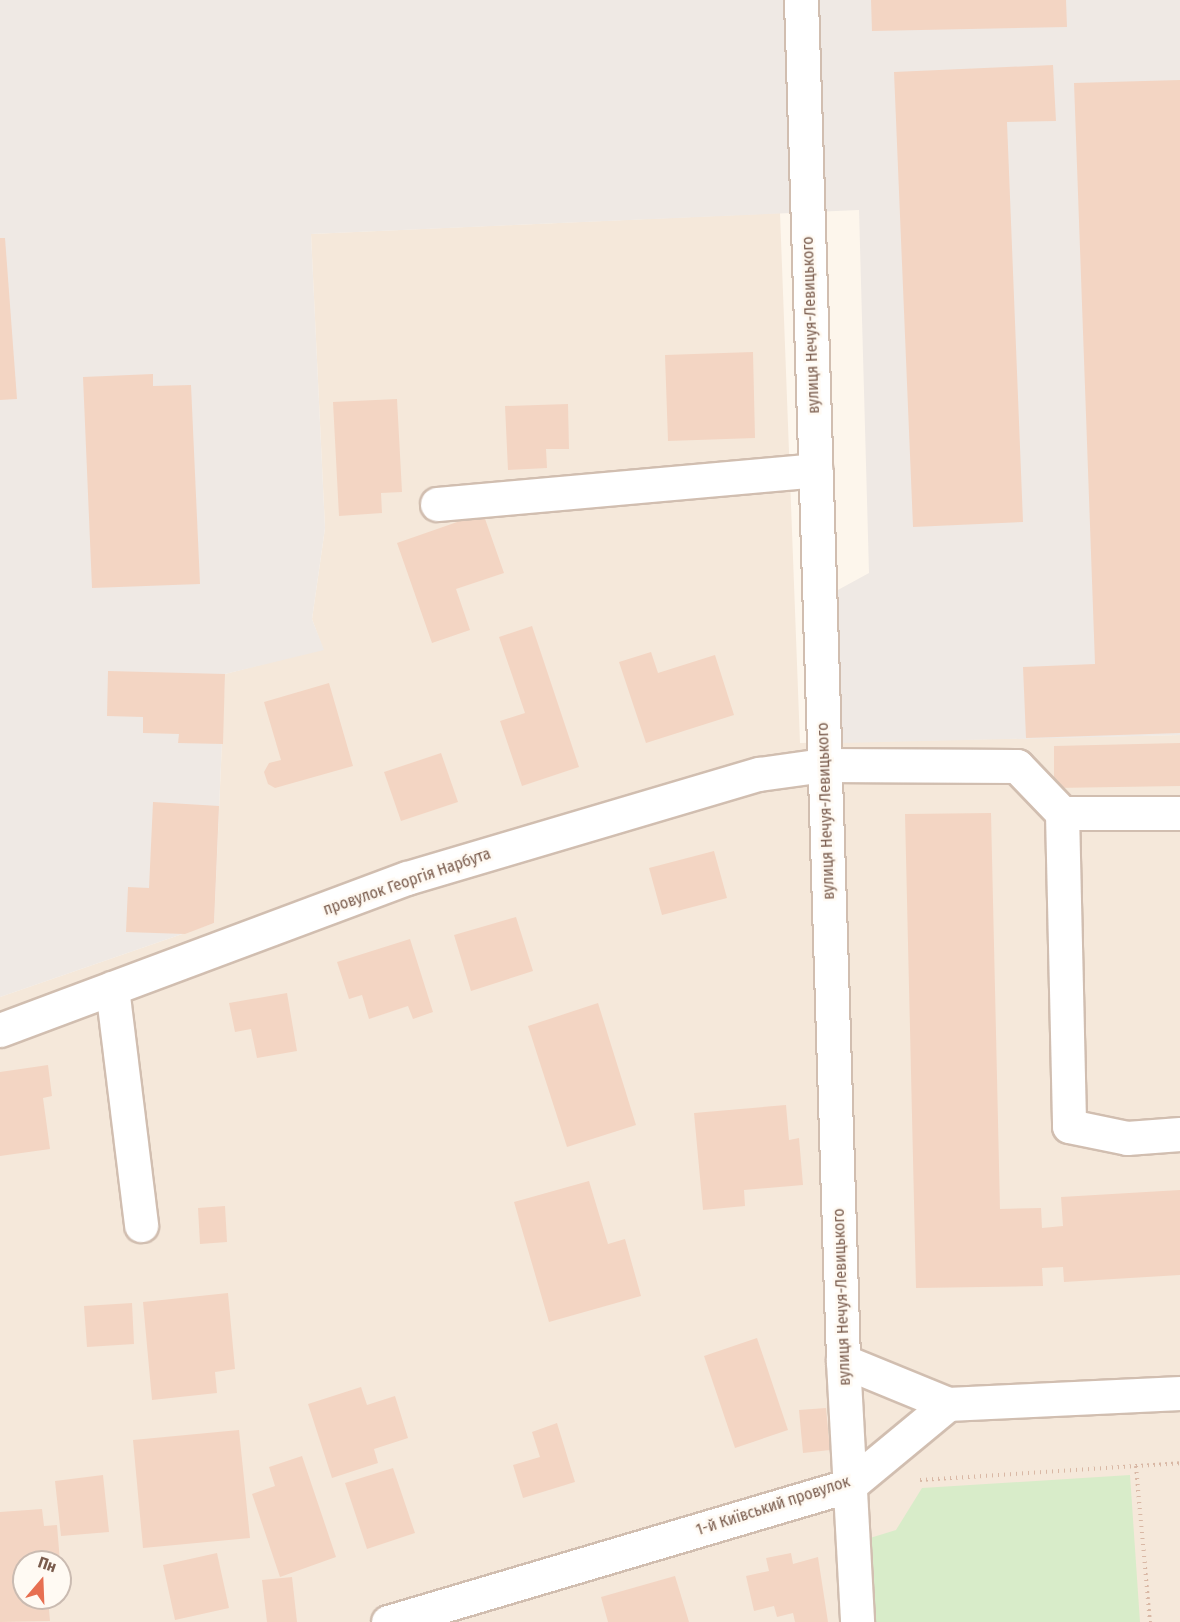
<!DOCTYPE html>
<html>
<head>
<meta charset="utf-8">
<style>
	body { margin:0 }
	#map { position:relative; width:1180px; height:1622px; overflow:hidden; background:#fdf6ec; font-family:"Fira Sans Condensed",sans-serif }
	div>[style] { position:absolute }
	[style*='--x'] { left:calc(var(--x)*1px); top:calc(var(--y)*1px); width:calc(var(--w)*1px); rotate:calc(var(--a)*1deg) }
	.residential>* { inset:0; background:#f5e8da }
	.industrial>* { inset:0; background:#efe9e4 }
	.green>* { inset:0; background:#d8ecc9 }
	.building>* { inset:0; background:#f3d5c3 }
	.path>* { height:4px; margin-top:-2px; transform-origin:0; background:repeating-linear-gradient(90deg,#d9b8a5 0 1.5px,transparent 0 6px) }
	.roads { filter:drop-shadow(2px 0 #d1beb0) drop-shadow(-2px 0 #d1beb0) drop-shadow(0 2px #d1beb0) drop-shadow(0 -2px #d1beb0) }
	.minor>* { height:33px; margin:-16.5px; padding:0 16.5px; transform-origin:16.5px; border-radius:16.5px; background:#fff }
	span { translate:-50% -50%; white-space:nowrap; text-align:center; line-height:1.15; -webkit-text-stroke:5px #fffaf3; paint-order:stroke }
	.street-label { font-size:16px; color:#7a5c4d }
	.north { position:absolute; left:12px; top:1550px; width:60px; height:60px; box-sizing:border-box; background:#fffaf3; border:2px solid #cabbb1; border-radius:50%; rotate:19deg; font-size:16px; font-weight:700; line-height:24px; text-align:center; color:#7a5c4d }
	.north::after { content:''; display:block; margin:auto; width:21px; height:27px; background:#e76f51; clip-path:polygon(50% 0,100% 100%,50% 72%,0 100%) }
</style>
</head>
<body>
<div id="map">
	<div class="residential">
		<div style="clip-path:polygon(evenodd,780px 213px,800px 743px,1180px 735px,1180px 1622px,0 1622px,0 997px,214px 923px,225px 674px,323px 649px,312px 619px,325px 528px,311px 234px,780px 213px,24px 1562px,60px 1562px,60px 1598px,24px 1598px,24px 1562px)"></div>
	</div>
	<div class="industrial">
		<div style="clip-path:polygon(0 0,1180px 0,1180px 735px,842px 743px,836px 591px,869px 573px,859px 210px,311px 234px,325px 528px,312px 619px,324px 650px,225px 674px,214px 923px,0 997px)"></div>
	</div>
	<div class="green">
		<div style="clip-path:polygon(1130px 1475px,1140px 1622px,868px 1622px,865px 1551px,870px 1538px,896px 1530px,922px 1488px)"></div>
	</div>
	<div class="building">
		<div style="clip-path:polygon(871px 0,1066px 0,1067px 27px,872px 31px)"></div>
		<div style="clip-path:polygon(1053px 65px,1056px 121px,1007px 122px,1023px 522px,913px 527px,894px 72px)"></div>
		<div style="clip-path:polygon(1180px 80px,1180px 733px,1026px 738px,1023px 667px,1095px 664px,1074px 83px)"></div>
		<div style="clip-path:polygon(0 238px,5px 238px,17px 399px,0 400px)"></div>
		<div style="clip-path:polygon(753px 352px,755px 438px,668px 441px,665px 355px)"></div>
		<div style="clip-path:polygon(153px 374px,153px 386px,191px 385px,200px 584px,92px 588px,83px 377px)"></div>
		<div style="clip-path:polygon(397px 399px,402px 492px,381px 493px,382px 513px,339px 516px,333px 402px)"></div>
		<div style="clip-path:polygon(568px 404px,569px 449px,546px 449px,547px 468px,508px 470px,505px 406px)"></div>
		<div style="clip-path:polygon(483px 513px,504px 573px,456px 589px,470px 630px,432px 643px,397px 543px)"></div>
		<div style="clip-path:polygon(532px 626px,579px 767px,522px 786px,500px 721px,525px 713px,499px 637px)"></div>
		<div style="clip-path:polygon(651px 652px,658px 673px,715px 655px,734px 715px,646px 743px,619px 662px)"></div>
		<div style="clip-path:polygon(108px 671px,225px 674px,223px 744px,178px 743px,179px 734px,143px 733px,143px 717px,107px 716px)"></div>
		<div style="clip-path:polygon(329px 683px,353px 766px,275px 788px,268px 784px,264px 772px,269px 763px,281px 760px,264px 702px)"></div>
		<div style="clip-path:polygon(1180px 743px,1180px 786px,1054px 788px,1054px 746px)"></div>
		<div style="clip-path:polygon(441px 753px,458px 802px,401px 821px,384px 772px)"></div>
		<div style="clip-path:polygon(153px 802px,219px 806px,214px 923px,185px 934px,126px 932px,128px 887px,149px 888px)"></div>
		<div style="clip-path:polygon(991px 813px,1000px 1209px,1041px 1208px,1042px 1228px,1063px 1226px,1061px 1197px,1180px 1190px,1180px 1275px,1064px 1282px,1063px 1267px,1042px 1268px,1043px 1286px,916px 1288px,905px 814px)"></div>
		<div style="clip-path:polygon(714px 851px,727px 898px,662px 915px,649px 868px)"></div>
		<div style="clip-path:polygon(516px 917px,533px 971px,471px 991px,454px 935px)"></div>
		<div style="clip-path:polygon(410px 939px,433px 1012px,413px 1019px,408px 1006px,369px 1019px,362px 995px,349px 999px,337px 962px)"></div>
		<div style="clip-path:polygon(287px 993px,297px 1051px,257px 1058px,251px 1029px,235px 1032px,229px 1003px)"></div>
		<div style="clip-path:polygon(598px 1003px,636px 1125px,567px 1147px,528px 1026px)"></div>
		<div style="clip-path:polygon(48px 1065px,52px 1096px,43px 1098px,50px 1149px,0 1156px,0 1072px)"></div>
		<div style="clip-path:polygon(786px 1105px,789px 1140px,799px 1138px,803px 1185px,744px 1190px,745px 1206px,703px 1210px,694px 1113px)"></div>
		<div style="clip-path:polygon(589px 1181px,608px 1244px,625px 1239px,641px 1296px,549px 1322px,514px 1202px)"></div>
		<div style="clip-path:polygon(225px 1206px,227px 1242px,200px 1244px,198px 1208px)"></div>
		<div style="clip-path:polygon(228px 1293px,235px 1369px,215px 1372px,217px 1393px,152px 1400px,143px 1302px)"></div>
		<div style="clip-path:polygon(132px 1303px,134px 1344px,87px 1347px,84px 1306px)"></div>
		<div style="clip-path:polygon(757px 1338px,788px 1430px,735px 1448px,704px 1356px)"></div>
		<div style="clip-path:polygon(361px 1387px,367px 1405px,395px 1396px,408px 1438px,374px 1449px,378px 1463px,332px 1478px,308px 1404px)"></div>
		<div style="clip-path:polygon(826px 1408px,830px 1450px,803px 1453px,799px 1410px)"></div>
		<div style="clip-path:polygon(557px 1423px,575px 1482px,523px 1498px,513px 1465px,540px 1457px,532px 1432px)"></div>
		<div style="clip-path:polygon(239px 1430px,250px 1538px,143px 1548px,133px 1440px)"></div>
		<div style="clip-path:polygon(302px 1456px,336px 1557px,280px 1577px,252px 1494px,275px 1486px,269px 1467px)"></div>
		<div style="clip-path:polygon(393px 1468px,415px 1533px,367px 1549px,345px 1483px)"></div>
		<div style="clip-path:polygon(103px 1475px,109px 1532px,61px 1536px,55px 1481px)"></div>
		<div style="clip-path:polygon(42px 1509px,44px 1526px,57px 1525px,60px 1562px,24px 1562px,24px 1598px,48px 1598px,50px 1621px,0 1622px,0 1512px)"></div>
		<div style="clip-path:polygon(217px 1553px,229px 1608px,175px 1620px,163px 1565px)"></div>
		<div style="clip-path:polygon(791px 1553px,793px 1564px,818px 1557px,828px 1622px,795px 1622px,793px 1613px,777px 1617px,774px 1606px,754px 1611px,746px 1576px,769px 1571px,766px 1558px)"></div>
		<div style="clip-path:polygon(675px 1576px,689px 1622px,608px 1622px,601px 1597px)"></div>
		<div style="clip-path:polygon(292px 1577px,297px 1622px,267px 1622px,262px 1580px)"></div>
	</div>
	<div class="path">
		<div style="--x:1136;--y:1466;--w:157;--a:84.9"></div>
		<div style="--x:920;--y:1480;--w:261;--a:-3.7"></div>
	</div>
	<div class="roads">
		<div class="minor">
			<div style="--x:801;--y:0;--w:1362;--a:88.23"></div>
			<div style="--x:843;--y:1361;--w:261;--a:86.9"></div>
			<div style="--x:437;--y:504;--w:380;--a:-5.1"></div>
			<div style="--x:1062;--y:813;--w:118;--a:0"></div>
			<div style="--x:112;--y:988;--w:239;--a:83"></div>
			<div style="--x:0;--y:1030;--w:434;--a:-20.5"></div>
			<div style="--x:407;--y:878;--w:367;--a:-16.5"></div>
			<div style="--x:759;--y:774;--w:66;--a:-7.9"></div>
			<div style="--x:824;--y:765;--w:193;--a:0.3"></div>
			<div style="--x:1017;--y:766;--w:65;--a:46.2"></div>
			<div style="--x:1062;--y:813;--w:313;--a:88.7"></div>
			<div style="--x:1069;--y:1126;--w:59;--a:11.7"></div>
			<div style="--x:1127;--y:1138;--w:53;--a:-4.3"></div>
			<div style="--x:843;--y:1361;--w:113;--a:22.3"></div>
			<div style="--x:388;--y:1622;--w:482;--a:-16.5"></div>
			<div style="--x:850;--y:1485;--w:127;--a:-39.6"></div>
			<div style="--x:948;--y:1404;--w:232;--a:-2.7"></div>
		</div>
	</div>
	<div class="street-label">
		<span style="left:811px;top:325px;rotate:-92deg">вулиця Нечуя-Левицького</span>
		<span style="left:826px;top:811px;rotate:-92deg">вулиця Нечуя-Левицького</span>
		<span style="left:407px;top:882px;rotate:-19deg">провулок Георгія Нарбута</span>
		<span style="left:842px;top:1297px;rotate:-92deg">вулиця Нечуя-Левицького</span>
		<span style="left:773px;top:1506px;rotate:-18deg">1-й Київський провулок</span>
	</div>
	<div class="north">Пн</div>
</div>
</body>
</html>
